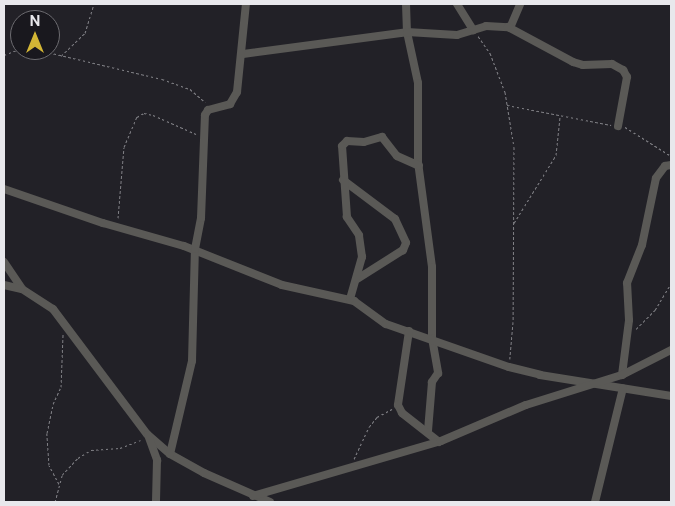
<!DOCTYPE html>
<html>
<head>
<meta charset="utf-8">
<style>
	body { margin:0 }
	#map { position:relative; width:675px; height:506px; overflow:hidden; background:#222127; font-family:"Public Sans",sans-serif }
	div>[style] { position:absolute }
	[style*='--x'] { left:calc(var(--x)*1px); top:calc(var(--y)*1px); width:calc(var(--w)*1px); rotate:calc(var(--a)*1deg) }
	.path>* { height:1px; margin-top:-0.5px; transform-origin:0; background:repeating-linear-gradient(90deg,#818186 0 2.5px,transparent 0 5px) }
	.street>* { height:8px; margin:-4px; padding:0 4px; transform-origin:4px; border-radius:4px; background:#5a5956 }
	span { translate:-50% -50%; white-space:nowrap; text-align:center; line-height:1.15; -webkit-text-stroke:5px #19181e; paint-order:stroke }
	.frame { position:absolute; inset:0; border:5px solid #e8e8ec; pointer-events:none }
	.north { position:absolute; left:10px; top:10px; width:50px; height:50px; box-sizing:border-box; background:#19181e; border:1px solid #6c6b70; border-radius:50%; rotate:0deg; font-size:14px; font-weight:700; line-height:20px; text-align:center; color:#e8e8ec }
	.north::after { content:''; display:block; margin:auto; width:18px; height:22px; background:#d3b635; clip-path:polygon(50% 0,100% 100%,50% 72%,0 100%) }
</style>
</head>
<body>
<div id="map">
	<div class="path">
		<div style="--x:478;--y:36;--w:21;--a:55"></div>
		<div style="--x:490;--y:53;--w:42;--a:69"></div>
		<div style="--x:505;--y:92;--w:56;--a:80.7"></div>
		<div style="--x:514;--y:147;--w:175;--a:90.3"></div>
		<div style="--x:513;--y:322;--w:37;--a:95"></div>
		<div style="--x:39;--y:50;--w:126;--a:13.3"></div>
		<div style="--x:162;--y:79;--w:30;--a:20"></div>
		<div style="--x:190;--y:89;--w:20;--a:41"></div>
		<div style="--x:4;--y:55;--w:17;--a:-21"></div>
		<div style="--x:61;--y:56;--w:33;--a:-44"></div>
		<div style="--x:85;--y:33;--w:30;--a:-73"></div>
		<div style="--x:507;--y:105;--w:106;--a:10.9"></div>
		<div style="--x:625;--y:127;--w:54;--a:32.2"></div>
		<div style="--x:118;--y:218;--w:71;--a:-85.2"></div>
		<div style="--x:124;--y:147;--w:33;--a:-67"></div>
		<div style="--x:137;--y:117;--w:8;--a:-30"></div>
		<div style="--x:144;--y:113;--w:9;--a:13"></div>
		<div style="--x:153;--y:115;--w:47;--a:23.8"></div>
		<div style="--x:514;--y:223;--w:80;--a:-58.3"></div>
		<div style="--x:556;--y:155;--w:38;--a:-84"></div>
		<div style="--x:636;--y:329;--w:27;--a:-45"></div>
		<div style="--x:655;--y:310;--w:31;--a:-59"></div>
		<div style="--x:354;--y:459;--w:35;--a:-65"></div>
		<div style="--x:369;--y:427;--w:13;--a:-51"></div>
		<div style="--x:377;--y:417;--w:17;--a:-28"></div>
		<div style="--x:59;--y:484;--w:21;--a:-118"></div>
		<div style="--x:49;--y:465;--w:32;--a:-94"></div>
		<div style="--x:47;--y:433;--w:30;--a:-78"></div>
		<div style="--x:53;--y:404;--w:19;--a:-65"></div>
		<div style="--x:61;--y:387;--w:53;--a:-87.8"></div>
		<div style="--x:55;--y:502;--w:28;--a:-75"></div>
		<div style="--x:62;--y:475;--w:23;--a:-47"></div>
		<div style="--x:78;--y:458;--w:15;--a:-32"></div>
		<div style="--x:91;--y:450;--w:29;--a:-4"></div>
		<div style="--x:120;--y:448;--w:22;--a:-21"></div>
	</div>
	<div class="street">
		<div style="--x:406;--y:4;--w:28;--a:88"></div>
		<div style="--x:407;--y:32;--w:52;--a:77.8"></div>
		<div style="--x:418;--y:83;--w:79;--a:90"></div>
		<div style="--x:418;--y:162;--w:106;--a:82.4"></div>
		<div style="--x:432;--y:267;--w:71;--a:90"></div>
		<div style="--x:432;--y:338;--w:36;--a:80"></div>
		<div style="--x:438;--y:373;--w:11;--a:124"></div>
		<div style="--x:432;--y:382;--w:49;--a:94.7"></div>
		<div style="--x:457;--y:4;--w:31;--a:58"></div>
		<div style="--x:510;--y:28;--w:26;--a:-67"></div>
		<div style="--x:243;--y:54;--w:165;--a:-7.6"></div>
		<div style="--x:407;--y:32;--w:50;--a:3.4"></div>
		<div style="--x:457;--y:35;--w:30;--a:-17"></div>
		<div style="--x:486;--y:26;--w:22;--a:3"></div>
		<div style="--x:508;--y:27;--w:74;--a:28.3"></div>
		<div style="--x:573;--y:62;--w:10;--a:17"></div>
		<div style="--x:583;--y:65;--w:29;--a:-2"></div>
		<div style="--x:612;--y:64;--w:13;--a:29"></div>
		<div style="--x:623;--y:70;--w:8;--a:60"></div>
		<div style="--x:627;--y:77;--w:50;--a:100.4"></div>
		<div style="--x:343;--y:180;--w:65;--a:36.9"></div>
		<div style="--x:395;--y:219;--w:26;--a:65"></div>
		<div style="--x:406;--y:243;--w:8;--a:113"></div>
		<div style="--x:403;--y:250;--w:54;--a:147.8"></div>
		<div style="--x:4;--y:189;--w:105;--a:19"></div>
		<div style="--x:103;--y:223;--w:84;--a:15.9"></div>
		<div style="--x:184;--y:246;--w:105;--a:21.7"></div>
		<div style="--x:282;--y:285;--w:74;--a:12.5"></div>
		<div style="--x:354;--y:301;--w:39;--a:36"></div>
		<div style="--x:386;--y:324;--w:130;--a:19.3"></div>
		<div style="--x:509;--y:367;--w:32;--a:14"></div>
		<div style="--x:540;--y:375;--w:133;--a:9.1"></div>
		<div style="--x:4;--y:262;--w:32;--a:56"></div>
		<div style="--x:22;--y:289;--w:37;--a:33"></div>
		<div style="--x:53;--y:309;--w:156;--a:53.1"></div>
		<div style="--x:147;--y:434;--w:30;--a:41"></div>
		<div style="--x:170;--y:454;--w:39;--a:29"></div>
		<div style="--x:204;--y:473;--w:72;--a:23.7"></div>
		<div style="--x:4;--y:285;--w:17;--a:13"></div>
		<div style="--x:350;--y:299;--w:44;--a:-74.1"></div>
		<div style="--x:362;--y:257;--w:22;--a:-98"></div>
		<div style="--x:359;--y:235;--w:22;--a:-124"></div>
		<div style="--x:347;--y:217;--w:71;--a:-94"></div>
		<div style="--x:342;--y:146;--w:7;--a:-45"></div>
		<div style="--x:347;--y:141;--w:17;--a:3"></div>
		<div style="--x:364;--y:142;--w:19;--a:-16"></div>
		<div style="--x:382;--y:137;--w:24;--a:52"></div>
		<div style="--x:397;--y:156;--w:24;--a:24"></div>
		<div style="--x:409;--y:331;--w:75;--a:98.5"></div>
		<div style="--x:398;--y:405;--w:9;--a:63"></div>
		<div style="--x:402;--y:413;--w:47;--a:38.1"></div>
		<div style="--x:622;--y:375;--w:55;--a:-82.7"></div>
		<div style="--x:629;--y:320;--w:37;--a:-93"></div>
		<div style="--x:627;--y:283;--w:41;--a:-68.5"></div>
		<div style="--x:642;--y:245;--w:68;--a:-78.2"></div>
		<div style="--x:656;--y:178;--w:15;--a:-53"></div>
		<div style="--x:665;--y:166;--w:6;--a:-9"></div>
		<div style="--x:148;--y:435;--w:27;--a:70"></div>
		<div style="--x:157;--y:460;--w:42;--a:91.4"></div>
		<div style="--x:170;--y:454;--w:96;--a:-76.7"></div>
		<div style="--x:192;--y:361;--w:112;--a:-88.5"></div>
		<div style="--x:195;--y:249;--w:32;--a:-79"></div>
		<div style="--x:201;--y:218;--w:103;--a:-87.8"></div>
		<div style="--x:205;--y:115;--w:6;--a:-59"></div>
		<div style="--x:208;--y:110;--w:23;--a:-15"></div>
		<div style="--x:230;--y:104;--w:14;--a:-60"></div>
		<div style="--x:237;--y:92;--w:88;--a:-84.2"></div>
		<div style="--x:253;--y:496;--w:196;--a:-16.3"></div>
		<div style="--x:441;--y:441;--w:92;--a:-23"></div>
		<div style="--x:526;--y:405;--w:101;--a:-17.4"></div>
		<div style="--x:622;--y:375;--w:55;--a:-27"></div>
		<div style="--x:595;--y:502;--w:117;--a:-76.2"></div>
	</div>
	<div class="frame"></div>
	<div class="north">N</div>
</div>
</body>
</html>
